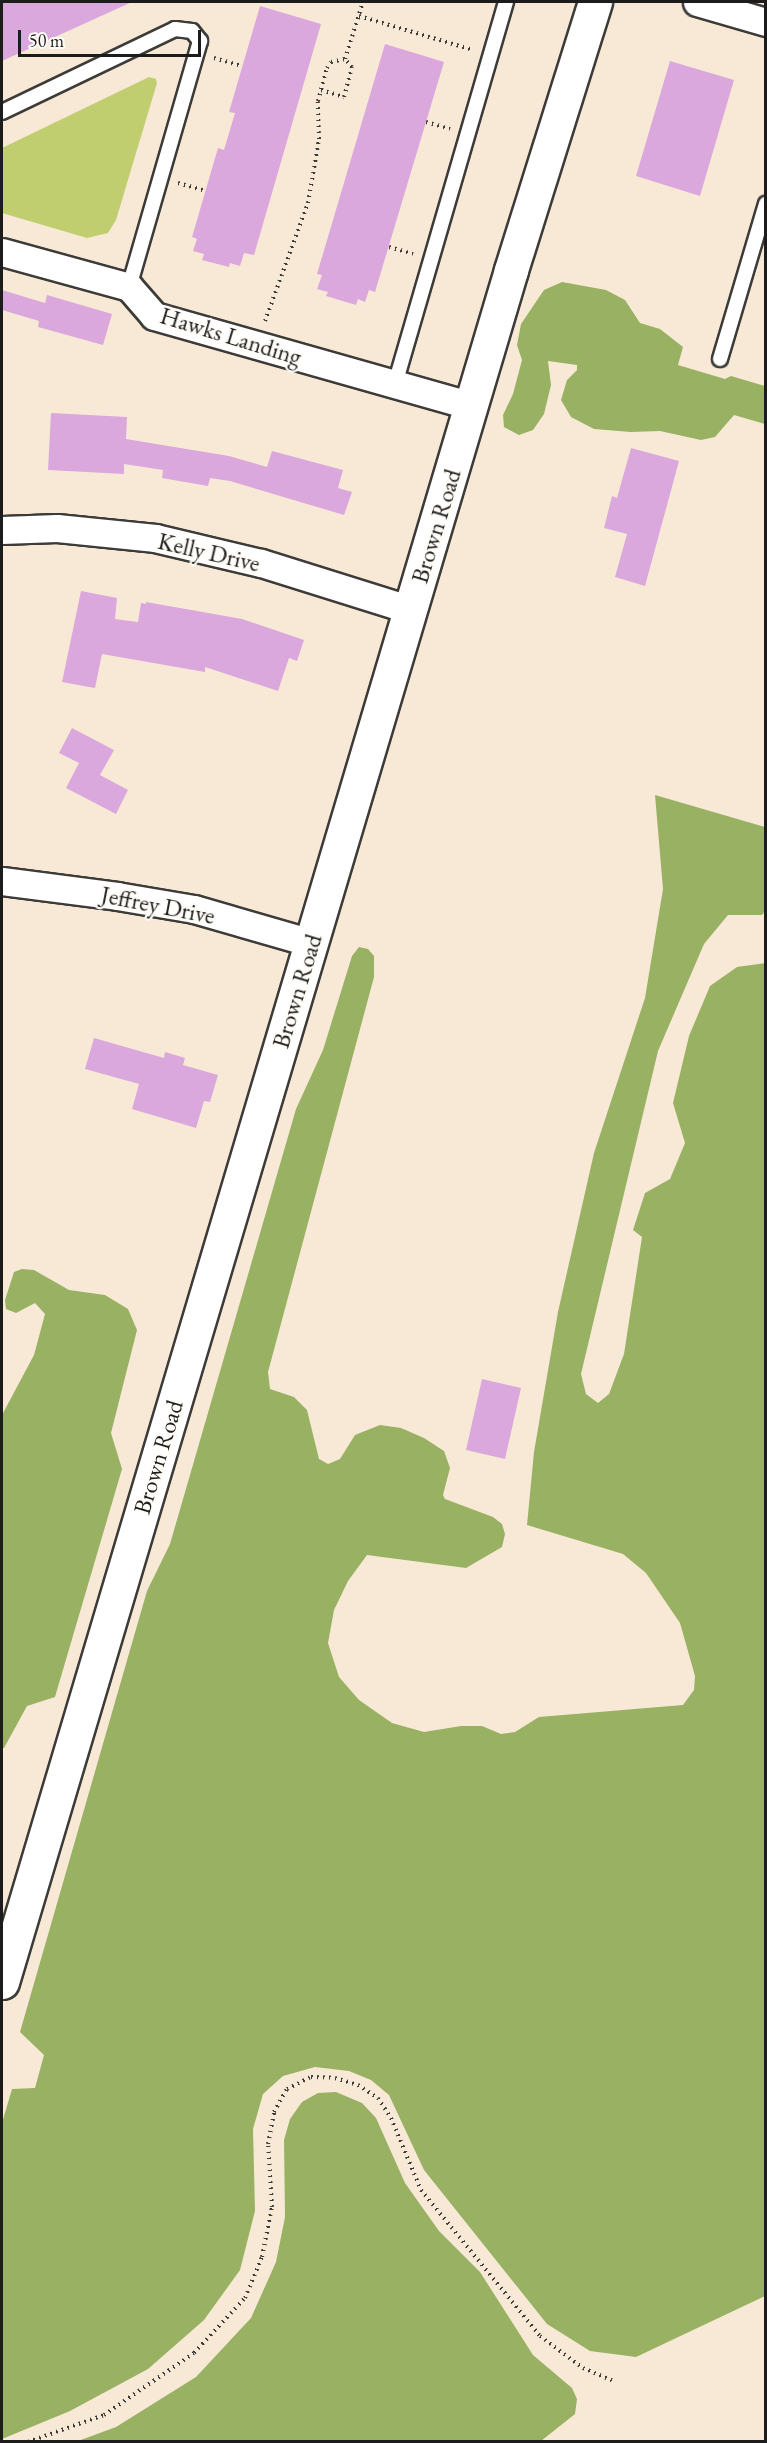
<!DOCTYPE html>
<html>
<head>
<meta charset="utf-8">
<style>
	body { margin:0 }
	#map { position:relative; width:767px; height:2443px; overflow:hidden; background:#f8e9d7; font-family:"EB Garamond",serif }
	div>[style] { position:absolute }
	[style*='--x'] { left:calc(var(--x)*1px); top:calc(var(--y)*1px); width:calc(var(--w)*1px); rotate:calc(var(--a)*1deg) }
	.green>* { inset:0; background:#c1ce70 }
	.forest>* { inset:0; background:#98b162 }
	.building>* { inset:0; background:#daa8dd }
	.path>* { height:4px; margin-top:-2px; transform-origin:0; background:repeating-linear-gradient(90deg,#3d3b38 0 1.5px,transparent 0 6px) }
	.roads { filter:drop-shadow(2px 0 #3d3b38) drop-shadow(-2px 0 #3d3b38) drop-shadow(0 2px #3d3b38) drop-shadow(0 -2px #3d3b38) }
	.service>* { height:14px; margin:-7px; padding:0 7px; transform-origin:7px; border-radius:7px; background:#fff }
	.minor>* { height:27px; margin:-13.5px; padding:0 13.5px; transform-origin:13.5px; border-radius:13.5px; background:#fff }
	.tertiary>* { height:33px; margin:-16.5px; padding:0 16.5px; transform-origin:16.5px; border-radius:16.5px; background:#fff }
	span { translate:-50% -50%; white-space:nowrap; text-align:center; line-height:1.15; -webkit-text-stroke:4.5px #fdfcf7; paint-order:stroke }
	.street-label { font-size:24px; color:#1c1c1c }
	.frame { position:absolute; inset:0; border:3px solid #1c1c1c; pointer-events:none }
	.scale { position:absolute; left:18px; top:30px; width:183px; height:27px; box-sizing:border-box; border:3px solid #1c1c1c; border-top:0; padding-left:8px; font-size:18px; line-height:21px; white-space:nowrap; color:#1c1c1c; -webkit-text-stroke:4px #fdfcf7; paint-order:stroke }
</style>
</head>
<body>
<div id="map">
	<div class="green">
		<div style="clip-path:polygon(149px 77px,156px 79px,157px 83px,116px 220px,108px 233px,87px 238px,2px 213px,2px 148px)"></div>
	</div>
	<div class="forest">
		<div style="clip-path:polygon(562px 282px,606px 290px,625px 300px,640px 323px,660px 329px,683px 347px,678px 365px,725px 379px,731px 376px,765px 386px,765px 424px,734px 415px,715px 437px,701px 440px,660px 431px,631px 432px,594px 429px,571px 417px,561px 400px,567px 380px,577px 370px,577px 365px,548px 361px,551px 385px,544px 414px,533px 430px,519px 435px,504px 427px,503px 415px,513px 394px,522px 360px,517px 345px,521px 324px,544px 290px)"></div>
		<div style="clip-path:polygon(655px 795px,765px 827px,765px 911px,762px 915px,728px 915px,704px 944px,658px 1051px,581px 1374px,586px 1394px,598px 1403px,609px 1394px,624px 1354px,642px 1237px,633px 1230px,645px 1193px,670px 1179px,685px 1143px,673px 1103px,689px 1036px,710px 986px,737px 967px,765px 963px,765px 2296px,636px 2357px,590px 2351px,547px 2324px,424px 2170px,389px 2095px,371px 2080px,349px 2071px,315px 2067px,283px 2076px,263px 2094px,253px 2129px,255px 2211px,240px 2270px,204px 2320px,148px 2369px,70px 2411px,2px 2439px,2px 2123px,12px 2089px,35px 2088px,44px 2055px,20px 2032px,147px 1591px,170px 1544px,296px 1109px,323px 1050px,352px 956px,359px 947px,368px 949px,374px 956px,374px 977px,268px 1372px,270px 1389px,294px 1397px,307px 1410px,319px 1459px,328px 1464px,340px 1459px,355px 1435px,380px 1425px,401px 1428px,424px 1438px,444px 1451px,450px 1468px,443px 1495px,445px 1499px,493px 1517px,502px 1524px,505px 1534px,502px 1547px,466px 1568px,367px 1555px,348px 1581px,334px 1610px,328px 1643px,339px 1677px,359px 1700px,392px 1723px,424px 1732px,461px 1726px,482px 1726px,501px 1734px,515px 1732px,539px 1717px,683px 1705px,694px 1690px,695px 1676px,680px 1623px,646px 1573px,623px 1554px,527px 1525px,534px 1452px,558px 1312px,594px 1153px,645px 998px,663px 889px)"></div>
		<div style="clip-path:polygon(22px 1269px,34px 1270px,69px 1290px,105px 1295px,128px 1309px,137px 1330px,111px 1433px,122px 1469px,55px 1697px,27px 1706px,4px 1748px,2px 1748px,2px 1415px,34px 1355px,45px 1314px,35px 1303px,16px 1313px,6px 1309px,5px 1300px,14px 1272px)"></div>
		<div style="clip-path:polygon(336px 2092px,362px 2103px,376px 2118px,405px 2183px,439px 2231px,480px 2272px,533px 2355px,572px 2388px,577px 2399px,575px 2414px,541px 2441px,78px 2441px,116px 2427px,196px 2377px,251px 2318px,276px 2262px,285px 2217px,284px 2140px,290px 2119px,302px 2102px,318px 2093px)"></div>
	</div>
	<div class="building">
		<div style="clip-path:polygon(2px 2px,132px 2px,2px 61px)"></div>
		<div style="clip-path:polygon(260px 6px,321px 24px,254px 255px,244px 253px,240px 266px,230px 263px,229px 267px,202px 260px,204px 254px,193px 251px,197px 239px,192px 237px,218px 148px,224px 150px,235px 113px,229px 112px)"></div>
		<div style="clip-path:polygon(385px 44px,444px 62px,375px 292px,369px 290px,365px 302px,358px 299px,356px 305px,326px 296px,328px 292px,317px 289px,322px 275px,317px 274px)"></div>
		<div style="clip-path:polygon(670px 61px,734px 80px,700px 196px,636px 176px)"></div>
		<div style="clip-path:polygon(2px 290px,45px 303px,47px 295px,112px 314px,103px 345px,38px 327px,39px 321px,2px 310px)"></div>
		<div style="clip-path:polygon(51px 413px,127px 417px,126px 439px,229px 456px,267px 467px,272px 451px,343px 470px,338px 488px,352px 492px,344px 515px,230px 481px,210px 478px,208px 486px,162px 478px,163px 470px,124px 464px,124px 474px,48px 470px)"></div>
		<div style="clip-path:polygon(631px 448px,679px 461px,645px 586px,615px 577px,627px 534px,604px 528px,612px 496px,617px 498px)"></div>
		<div style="clip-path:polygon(81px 591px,117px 598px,115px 619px,138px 622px,141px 603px,146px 604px,146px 602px,242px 619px,304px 640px,297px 661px,289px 658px,278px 691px,205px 667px,205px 672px,102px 654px,95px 688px,62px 682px)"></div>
		<div style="clip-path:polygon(72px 728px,114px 750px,100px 775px,128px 790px,116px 814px,66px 788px,79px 763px,59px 753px)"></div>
		<div style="clip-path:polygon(94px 1038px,164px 1058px,165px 1052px,185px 1058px,183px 1065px,218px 1075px,210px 1102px,204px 1101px,196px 1128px,132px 1109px,139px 1084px,85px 1069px)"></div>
		<div style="clip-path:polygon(482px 1379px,521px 1388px,505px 1459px,466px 1450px)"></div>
	</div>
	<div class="path">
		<div style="--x:359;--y:16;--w:119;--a:16.6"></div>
		<div style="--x:214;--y:58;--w:29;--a:16"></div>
		<div style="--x:321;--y:90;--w:24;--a:17"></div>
		<div style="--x:344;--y:97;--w:31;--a:-75"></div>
		<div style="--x:352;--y:67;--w:11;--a:-131"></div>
		<div style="--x:426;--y:122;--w:25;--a:16"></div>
		<div style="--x:178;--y:183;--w:29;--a:16"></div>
		<div style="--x:389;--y:247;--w:25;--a:16"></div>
		<div style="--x:265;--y:321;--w:126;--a:-70"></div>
		<div style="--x:308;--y:203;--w:65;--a:-80.2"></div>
		<div style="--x:319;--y:139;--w:38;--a:-92"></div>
		<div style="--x:318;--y:101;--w:34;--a:-75"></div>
		<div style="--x:327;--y:68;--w:7;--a:-56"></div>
		<div style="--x:331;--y:62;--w:14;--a:-12"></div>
		<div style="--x:345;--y:59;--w:57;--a:-72.5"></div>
		<div style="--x:28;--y:2442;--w:81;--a:-19.6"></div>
		<div style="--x:104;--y:2415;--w:109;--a:-34.6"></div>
		<div style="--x:194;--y:2353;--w:75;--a:-47.2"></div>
		<div style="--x:245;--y:2298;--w:44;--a:-67.5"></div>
		<div style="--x:262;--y:2257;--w:51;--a:-78.7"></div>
		<div style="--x:272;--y:2207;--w:63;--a:-93.6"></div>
		<div style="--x:268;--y:2144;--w:33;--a:-79"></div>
		<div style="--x:274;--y:2112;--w:26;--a:-61"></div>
		<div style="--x:287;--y:2089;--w:27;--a:-27"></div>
		<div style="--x:311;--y:2077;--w:24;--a:2"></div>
		<div style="--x:335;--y:2078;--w:24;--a:17"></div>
		<div style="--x:358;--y:2085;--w:24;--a:33"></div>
		<div style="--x:378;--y:2098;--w:24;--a:57"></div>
		<div style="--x:391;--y:2118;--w:78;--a:67.4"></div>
		<div style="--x:421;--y:2190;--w:188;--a:50.8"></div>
		<div style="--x:540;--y:2336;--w:54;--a:36.7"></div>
		<div style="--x:583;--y:2368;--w:34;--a:23"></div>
	</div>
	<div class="roads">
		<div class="service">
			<div style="--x:2;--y:112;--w:192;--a:-25.6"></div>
			<div style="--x:175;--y:29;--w:17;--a:7"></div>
			<div style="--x:192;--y:31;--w:13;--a:51"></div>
			<div style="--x:200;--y:41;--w:256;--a:106.1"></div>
			<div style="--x:720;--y:359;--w:162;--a:-73.5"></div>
			<div style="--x:395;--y:384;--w:398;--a:-73.8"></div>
		</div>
		<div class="minor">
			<div style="--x:697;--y:2;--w:72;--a:16.2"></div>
			<div style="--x:2;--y:252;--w:132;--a:15.4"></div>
			<div style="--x:129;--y:287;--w:38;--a:49"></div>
			<div style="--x:154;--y:316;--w:330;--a:15.8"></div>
			<div style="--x:2;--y:530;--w:55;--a:-2.1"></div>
			<div style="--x:57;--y:528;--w:99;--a:5.8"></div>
			<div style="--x:155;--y:538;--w:109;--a:13.3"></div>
			<div style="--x:261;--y:563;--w:157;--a:17.4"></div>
			<div style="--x:2;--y:881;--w:116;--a:7.4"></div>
			<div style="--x:117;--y:896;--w:78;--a:9.6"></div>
			<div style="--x:194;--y:909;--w:123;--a:16.1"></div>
		</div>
		<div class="tertiary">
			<div style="--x:2;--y:1982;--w:1786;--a:-73.44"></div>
			<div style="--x:511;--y:270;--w:281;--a:-72.6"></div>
		</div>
	</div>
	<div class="street-label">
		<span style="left:231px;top:336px;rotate:17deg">Hawks Landing</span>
		<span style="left:436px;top:526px;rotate:-73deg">Brown Road</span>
		<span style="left:209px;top:552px;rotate:13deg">Kelly Drive</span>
		<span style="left:158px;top:905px;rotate:11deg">Jeffrey Drive</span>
		<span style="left:297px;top:991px;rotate:-73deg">Brown Road</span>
		<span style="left:158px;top:1457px;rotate:-73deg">Brown Road</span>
	</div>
	<div class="frame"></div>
	<div class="scale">50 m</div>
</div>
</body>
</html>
